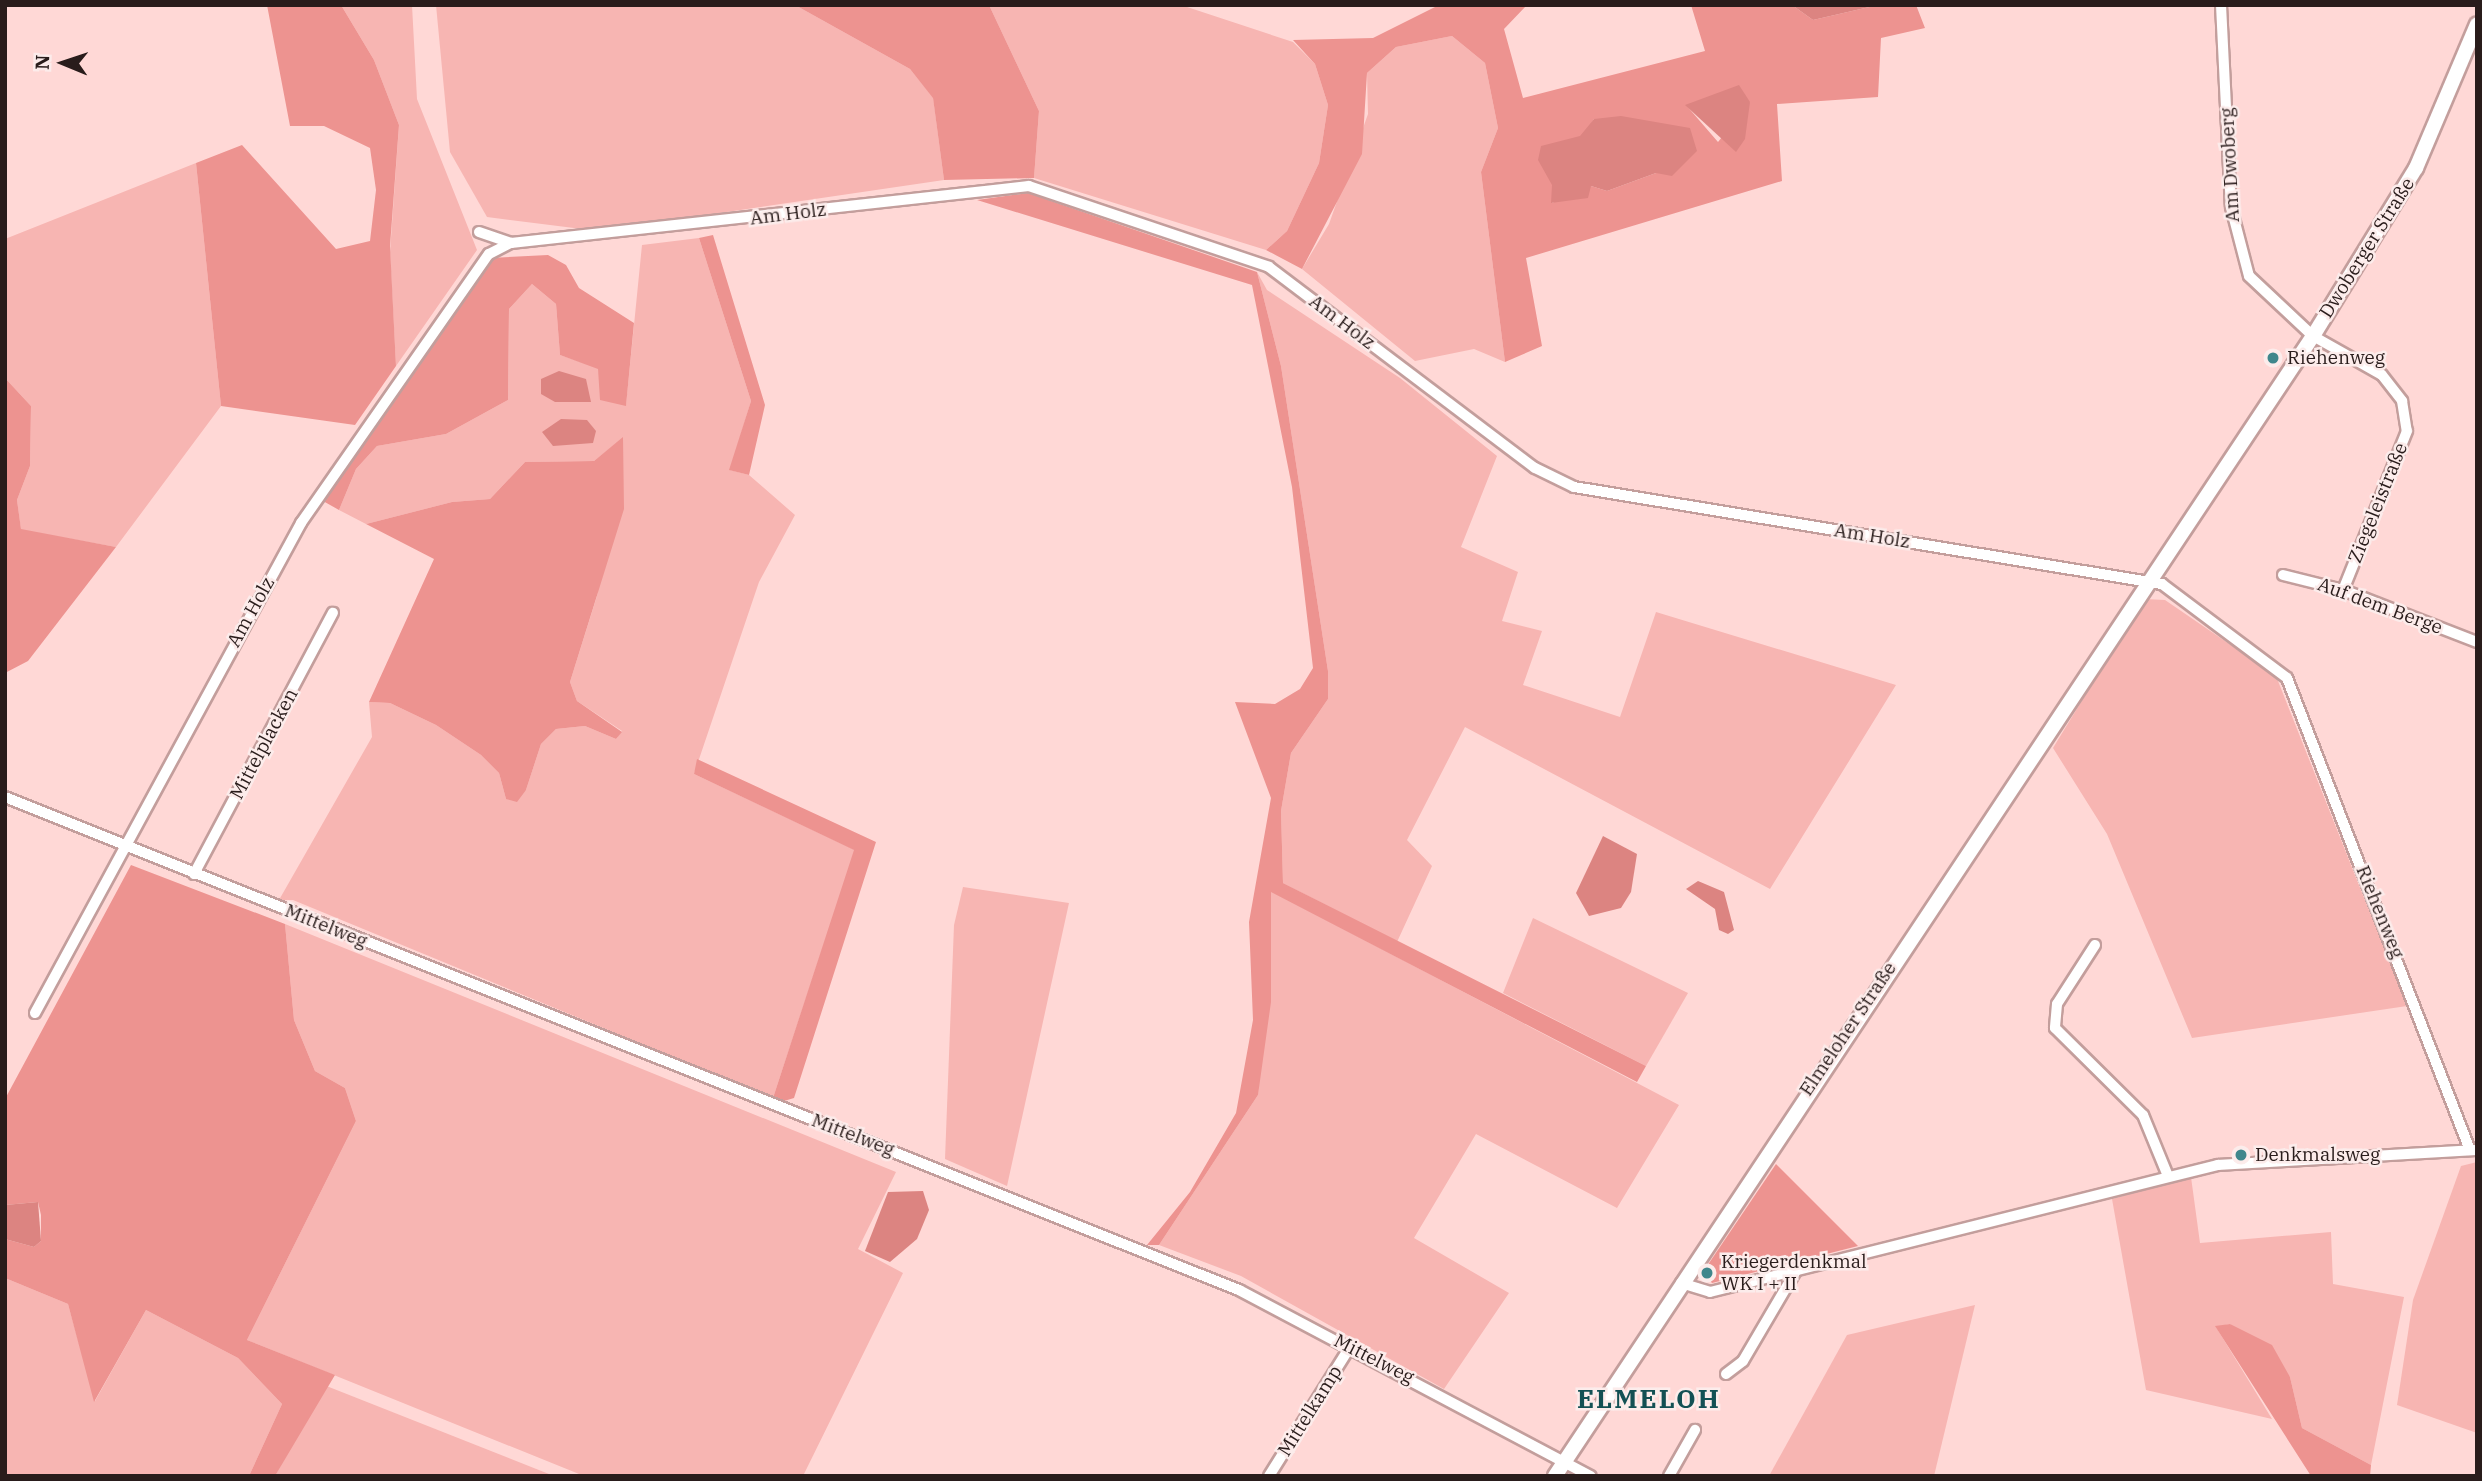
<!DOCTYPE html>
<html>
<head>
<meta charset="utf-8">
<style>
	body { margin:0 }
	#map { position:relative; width:2482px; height:1481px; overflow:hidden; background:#ffd8d6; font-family:"IBM Plex Serif",serif }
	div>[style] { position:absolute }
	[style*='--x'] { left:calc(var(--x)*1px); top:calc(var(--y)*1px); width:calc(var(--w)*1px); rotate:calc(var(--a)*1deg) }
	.green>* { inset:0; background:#f7b5b2 }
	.forest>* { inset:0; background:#ed9390 }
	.water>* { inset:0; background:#dc8481 }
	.roads { filter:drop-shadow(2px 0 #c39e9c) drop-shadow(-2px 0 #c39e9c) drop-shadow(0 2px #c39e9c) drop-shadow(0 -2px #c39e9c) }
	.minor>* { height:10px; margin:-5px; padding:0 5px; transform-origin:5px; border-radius:5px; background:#fff }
	.tertiary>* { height:14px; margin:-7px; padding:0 7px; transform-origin:7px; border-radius:7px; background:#fff }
	.dots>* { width:19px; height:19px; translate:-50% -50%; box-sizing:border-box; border:4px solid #fceceb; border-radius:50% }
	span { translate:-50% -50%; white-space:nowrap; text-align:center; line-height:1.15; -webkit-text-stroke:5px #fceceb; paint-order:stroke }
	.street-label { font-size:19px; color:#291c1b }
	.poi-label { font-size:19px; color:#291c1b }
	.left { translate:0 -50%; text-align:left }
	.district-label { font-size:26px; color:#135054; font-weight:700; letter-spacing:2px }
	.frame { position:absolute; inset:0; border:7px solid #291c1b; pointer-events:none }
	.north { position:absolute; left:28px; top:28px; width:70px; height:70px; -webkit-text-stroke:5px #fceceb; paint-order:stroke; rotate:272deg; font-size:19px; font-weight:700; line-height:28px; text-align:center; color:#291c1b }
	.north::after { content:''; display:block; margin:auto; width:24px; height:32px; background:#291c1b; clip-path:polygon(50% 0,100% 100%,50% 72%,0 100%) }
</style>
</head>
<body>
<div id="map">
	<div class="green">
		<div style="clip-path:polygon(341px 5px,412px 5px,417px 99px,477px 250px,396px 366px,390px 252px,399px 125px,374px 60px)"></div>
		<div style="clip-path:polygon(436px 5px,795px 5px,910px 69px,933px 97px,944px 180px,598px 231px,487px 217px,450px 152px)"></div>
		<div style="clip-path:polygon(989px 5px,1181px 5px,1293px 42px,1315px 64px,1328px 105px,1319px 163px,1287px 231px,1266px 250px,1034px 178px,1039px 111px)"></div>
		<div style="clip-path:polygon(1452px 36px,1485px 63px,1498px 128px,1481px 172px,1505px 362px,1474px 349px,1415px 361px,1302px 269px,1329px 224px,1368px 114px,1367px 73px,1396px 47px)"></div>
		<div style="clip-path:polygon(196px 163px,221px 406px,116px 547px,21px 530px,17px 500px,30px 466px,31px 406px,5px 378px,5px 239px)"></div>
		<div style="clip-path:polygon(699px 238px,751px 401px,730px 470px,749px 475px,795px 515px,759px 582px,694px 774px,855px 850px,773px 1098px,293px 900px,279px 900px,372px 737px,369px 702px,390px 703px,436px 725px,481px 755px,499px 773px,506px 799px,526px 790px,541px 744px,556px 729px,585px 726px,616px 739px,622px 731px,577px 701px,570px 682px,597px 596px,623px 438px,594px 461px,525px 462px,490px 499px,452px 502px,366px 524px,339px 510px,356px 469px,377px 446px,446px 434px,508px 400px,509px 309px,532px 284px,556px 304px,560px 355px,598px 368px,602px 387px,626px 405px,642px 245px)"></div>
		<div style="clip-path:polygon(1257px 272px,1267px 290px,1400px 378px,1497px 456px,1461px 547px,1518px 572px,1502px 621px,1542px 631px,1523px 685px,1620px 717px,1656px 612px,1896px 685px,1770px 889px,1465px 727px,1407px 840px,1432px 866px,1397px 942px,1283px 883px,1281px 811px,1291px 753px,1328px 699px,1328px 671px,1281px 366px)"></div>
		<div style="clip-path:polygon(2144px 599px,2165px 600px,2276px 676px,2407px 1006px,2192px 1038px,2107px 834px,2053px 748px)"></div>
		<div style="clip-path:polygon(963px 887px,1069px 903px,1007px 1186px,945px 1159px,954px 925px)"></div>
		<div style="clip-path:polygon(1271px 891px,1679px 1105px,1617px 1208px,1476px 1134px,1414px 1238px,1509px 1293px,1444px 1389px,1241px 1276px,1159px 1245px,1258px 1095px)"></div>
		<div style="clip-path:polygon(1533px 918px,1688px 993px,1646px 1066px,1503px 993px)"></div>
		<div style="clip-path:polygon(285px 924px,896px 1172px,858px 1249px,903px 1273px,803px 1476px,584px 1476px,247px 1340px,356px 1121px,345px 1088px,315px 1071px,294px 1020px)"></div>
		<div style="clip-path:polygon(2477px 1162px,2477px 1433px,2397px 1405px,2413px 1300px,2461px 1166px)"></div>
		<div style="clip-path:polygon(2191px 1177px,2200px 1243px,2331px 1232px,2333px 1284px,2404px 1297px,2371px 1465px,2302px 1428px,2290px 1377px,2230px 1324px,2216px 1327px,2272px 1419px,2146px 1390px,2112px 1199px)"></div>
		<div style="clip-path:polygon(5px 1278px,68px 1304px,95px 1401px,146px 1310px,238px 1358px,282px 1404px,249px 1476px,5px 1476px)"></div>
		<div style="clip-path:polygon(1975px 1305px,1934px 1476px,1769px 1476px,1847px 1335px)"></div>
		<div style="clip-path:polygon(324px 1385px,554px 1476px,275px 1476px)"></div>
	</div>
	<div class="forest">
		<div style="clip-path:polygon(267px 5px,341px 5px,374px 60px,399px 125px,390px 246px,396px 366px,355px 425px,221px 406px,196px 163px,242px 145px,336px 249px,370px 241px,376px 190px,370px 148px,324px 126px,290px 126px)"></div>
		<div style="clip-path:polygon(795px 5px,989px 5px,1039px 111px,1034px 178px,944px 180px,933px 98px,910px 69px)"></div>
		<div style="clip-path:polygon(evenodd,1439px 5px,1527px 5px,1504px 29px,1523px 98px,1705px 51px,1691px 5px,1792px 5px,1813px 20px,1878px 5px,1916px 5px,1925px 28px,1881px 38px,1878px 97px,1777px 104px,1782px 181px,1526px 258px,1542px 346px,1505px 362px,1481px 172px,1498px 128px,1485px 63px,1452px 36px,1396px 47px,1367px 73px,1362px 154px,1302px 269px,1266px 250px,1287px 231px,1319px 163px,1328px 105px,1315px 64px,1293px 40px,1373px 38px,1439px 5px,1750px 102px,1718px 142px,1686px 105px,1750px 102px,1439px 5px,1594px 119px,1656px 173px,1607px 191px,1591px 186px,1552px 203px,1552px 185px,1594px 119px)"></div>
		<div style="clip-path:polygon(1028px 193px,1257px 272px,1281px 366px,1328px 671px,1328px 699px,1291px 753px,1281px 811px,1283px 883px,1646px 1066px,1637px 1082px,1271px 892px,1271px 1002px,1258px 1095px,1159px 1245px,1147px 1245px,1190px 1192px,1236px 1113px,1253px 1020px,1249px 922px,1271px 798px,1235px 702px,1275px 704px,1300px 689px,1313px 668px,1292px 487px,1252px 285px,977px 200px)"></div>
		<div style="clip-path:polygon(713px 235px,765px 405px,749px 475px,729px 470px,751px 401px,699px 238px)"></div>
		<div style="clip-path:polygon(548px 255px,566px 265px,579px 288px,634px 323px,626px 406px,600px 400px,598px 369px,560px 355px,556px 304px,532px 284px,509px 309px,508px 400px,446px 434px,377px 446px,356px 469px,339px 510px,323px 501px,490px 258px)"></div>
		<div style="clip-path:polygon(5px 378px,31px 406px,30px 466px,17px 500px,21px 529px,116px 547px,28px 661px,5px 673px)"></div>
		<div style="clip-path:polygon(623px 437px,624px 509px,570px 682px,577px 701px,622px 732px,616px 739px,585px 726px,556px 729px,541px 744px,526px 790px,517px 802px,506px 799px,499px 773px,481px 755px,436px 725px,390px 703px,369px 702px,434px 559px,366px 524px,452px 502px,490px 499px,525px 462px,594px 461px)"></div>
		<div style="clip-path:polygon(697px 759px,876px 842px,794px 1098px,784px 1101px,773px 1098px,854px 850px,694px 774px)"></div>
		<div style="clip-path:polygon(131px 865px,285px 924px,294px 1020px,315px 1071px,345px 1088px,356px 1121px,247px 1340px,335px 1375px,275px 1476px,249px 1476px,282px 1404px,238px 1358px,146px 1310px,94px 1402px,68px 1304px,5px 1278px,5px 1239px,34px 1247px,41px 1241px,41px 1215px,38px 1202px,5px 1205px,5px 1099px)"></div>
		<div style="clip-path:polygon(1776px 1164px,1858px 1246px,1712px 1283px,1703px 1272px)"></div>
		<div style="clip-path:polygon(2230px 1324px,2272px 1345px,2290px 1377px,2302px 1428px,2371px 1465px,2370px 1476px,2311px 1476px,2215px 1326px)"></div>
	</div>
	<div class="water">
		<div style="clip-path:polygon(1792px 5px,1878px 5px,1813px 20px)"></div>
		<div style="clip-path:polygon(1739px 85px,1750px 102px,1745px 139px,1736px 152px,1685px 105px)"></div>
		<div style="clip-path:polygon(1621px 116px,1690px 128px,1697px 151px,1672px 176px,1656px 173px,1607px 191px,1591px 186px,1588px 198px,1551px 203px,1552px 185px,1538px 160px,1541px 146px,1580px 136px,1594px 119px)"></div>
		<div style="clip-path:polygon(559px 371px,586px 379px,591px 402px,555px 402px,541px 394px,541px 379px)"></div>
		<div style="clip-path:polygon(561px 419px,587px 420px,596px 431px,593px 443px,553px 446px,542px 432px)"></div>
		<div style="clip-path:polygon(1603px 836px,1637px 854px,1631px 892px,1621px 908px,1589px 916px,1576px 893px)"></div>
		<div style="clip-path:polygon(1698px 881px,1724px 892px,1734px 930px,1728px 934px,1719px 930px,1715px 909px,1686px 889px)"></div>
		<div style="clip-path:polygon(923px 1191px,929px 1210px,917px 1239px,890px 1262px,865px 1251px,888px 1192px)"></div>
		<div style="clip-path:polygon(38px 1202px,41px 1241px,34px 1247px,5px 1239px,5px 1205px)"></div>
	</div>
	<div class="roads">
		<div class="minor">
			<div style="--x:2221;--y:5;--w:202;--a:87.2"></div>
			<div style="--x:2231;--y:207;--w:71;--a:75.4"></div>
			<div style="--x:2249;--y:276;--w:88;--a:43.2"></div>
			<div style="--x:2313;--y:336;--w:79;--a:29.5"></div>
			<div style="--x:2382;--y:375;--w:33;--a:52"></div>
			<div style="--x:2402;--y:401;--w:30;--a:81"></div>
			<div style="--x:2407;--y:431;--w:171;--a:111.9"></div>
			<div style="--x:479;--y:232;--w:34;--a:19"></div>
			<div style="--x:511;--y:243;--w:521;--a:-6.28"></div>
			<div style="--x:1029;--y:186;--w:253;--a:18.6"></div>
			<div style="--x:1269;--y:267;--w:333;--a:37.1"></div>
			<div style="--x:1535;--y:468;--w:43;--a:26"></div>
			<div style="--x:1574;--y:487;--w:596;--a:9.37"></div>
			<div style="--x:2162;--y:584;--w:156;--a:36.9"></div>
			<div style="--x:2287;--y:678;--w:506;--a:68.81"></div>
			<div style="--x:2283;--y:575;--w:62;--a:14"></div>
			<div style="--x:2343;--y:590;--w:144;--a:21.2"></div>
			<div style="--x:5;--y:797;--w:1329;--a:21.78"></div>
			<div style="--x:1239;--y:1290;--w:398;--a:27.9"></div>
			<div style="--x:194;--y:874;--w:296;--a:-62"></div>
			<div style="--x:2095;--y:945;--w:70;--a:122.8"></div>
			<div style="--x:2057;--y:1004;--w:24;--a:95"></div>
			<div style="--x:2055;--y:1028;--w:124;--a:44.7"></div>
			<div style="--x:2143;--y:1115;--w:66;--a:67.7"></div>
			<div style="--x:35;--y:1013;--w:558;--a:-61.5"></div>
			<div style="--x:301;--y:523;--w:328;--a:-55.1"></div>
			<div style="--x:489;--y:254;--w:25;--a:-27"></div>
			<div style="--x:1681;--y:1283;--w:30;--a:17"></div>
			<div style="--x:1710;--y:1292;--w:524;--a:-14.04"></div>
			<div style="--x:2218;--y:1165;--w:258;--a:-3.3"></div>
			<div style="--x:1726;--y:1374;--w:21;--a:-37"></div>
			<div style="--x:1743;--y:1361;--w:107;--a:-59.6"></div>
			<div style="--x:1269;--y:1476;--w:152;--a:-57.9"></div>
			<div style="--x:1669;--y:1476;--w:53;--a:-60.5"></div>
		</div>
		<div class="tertiary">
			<div style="--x:1555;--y:1476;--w:1369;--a:-56.38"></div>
			<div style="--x:2313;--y:336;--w:197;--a:-58.5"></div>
			<div style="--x:2416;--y:168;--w:156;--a:-67"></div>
		</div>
	</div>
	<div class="dots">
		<div style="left:2273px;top:358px;background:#3f878c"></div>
		<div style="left:2241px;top:1155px;background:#3f878c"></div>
		<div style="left:1707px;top:1273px;background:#3f878c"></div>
	</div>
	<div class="street-label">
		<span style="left:2230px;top:165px;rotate:-93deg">Am Dwoberg</span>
		<span style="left:788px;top:214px;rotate:-7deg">Am Holz</span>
		<span style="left:2367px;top:248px;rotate:-58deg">Dwoberger Straße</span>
		<span style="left:1342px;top:322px;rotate:37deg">Am Holz</span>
		<span style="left:2378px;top:503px;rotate:-68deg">Ziegeleistraße</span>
		<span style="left:1872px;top:536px;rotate:9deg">Am Holz</span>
		<span style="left:2380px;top:606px;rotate:20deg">Auf dem Berge</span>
		<span style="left:251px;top:612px;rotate:-61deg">Am Holz</span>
		<span style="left:264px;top:744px;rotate:-62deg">Mittelplacken</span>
		<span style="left:2380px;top:912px;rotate:68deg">Riehenweg</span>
		<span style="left:326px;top:926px;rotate:22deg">Mittelweg</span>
		<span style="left:1848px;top:1029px;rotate:-56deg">Elmeloher Straße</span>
		<span style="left:853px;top:1135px;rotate:21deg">Mittelweg</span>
		<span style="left:1374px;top:1359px;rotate:27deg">Mittelweg</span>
		<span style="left:1310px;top:1411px;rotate:-58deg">Mittelkamp</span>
	</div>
	<div class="poi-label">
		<span class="left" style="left:2287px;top:358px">Riehenweg</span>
		<span class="left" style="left:2255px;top:1155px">Denkmalsweg</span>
		<span class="left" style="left:1721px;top:1273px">Kriegerdenkmal<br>WK I + II</span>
	</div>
	<div class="district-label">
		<span style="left:1649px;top:1399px">ELMELOH</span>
	</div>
	<div class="frame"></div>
	<div class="north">N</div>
</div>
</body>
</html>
